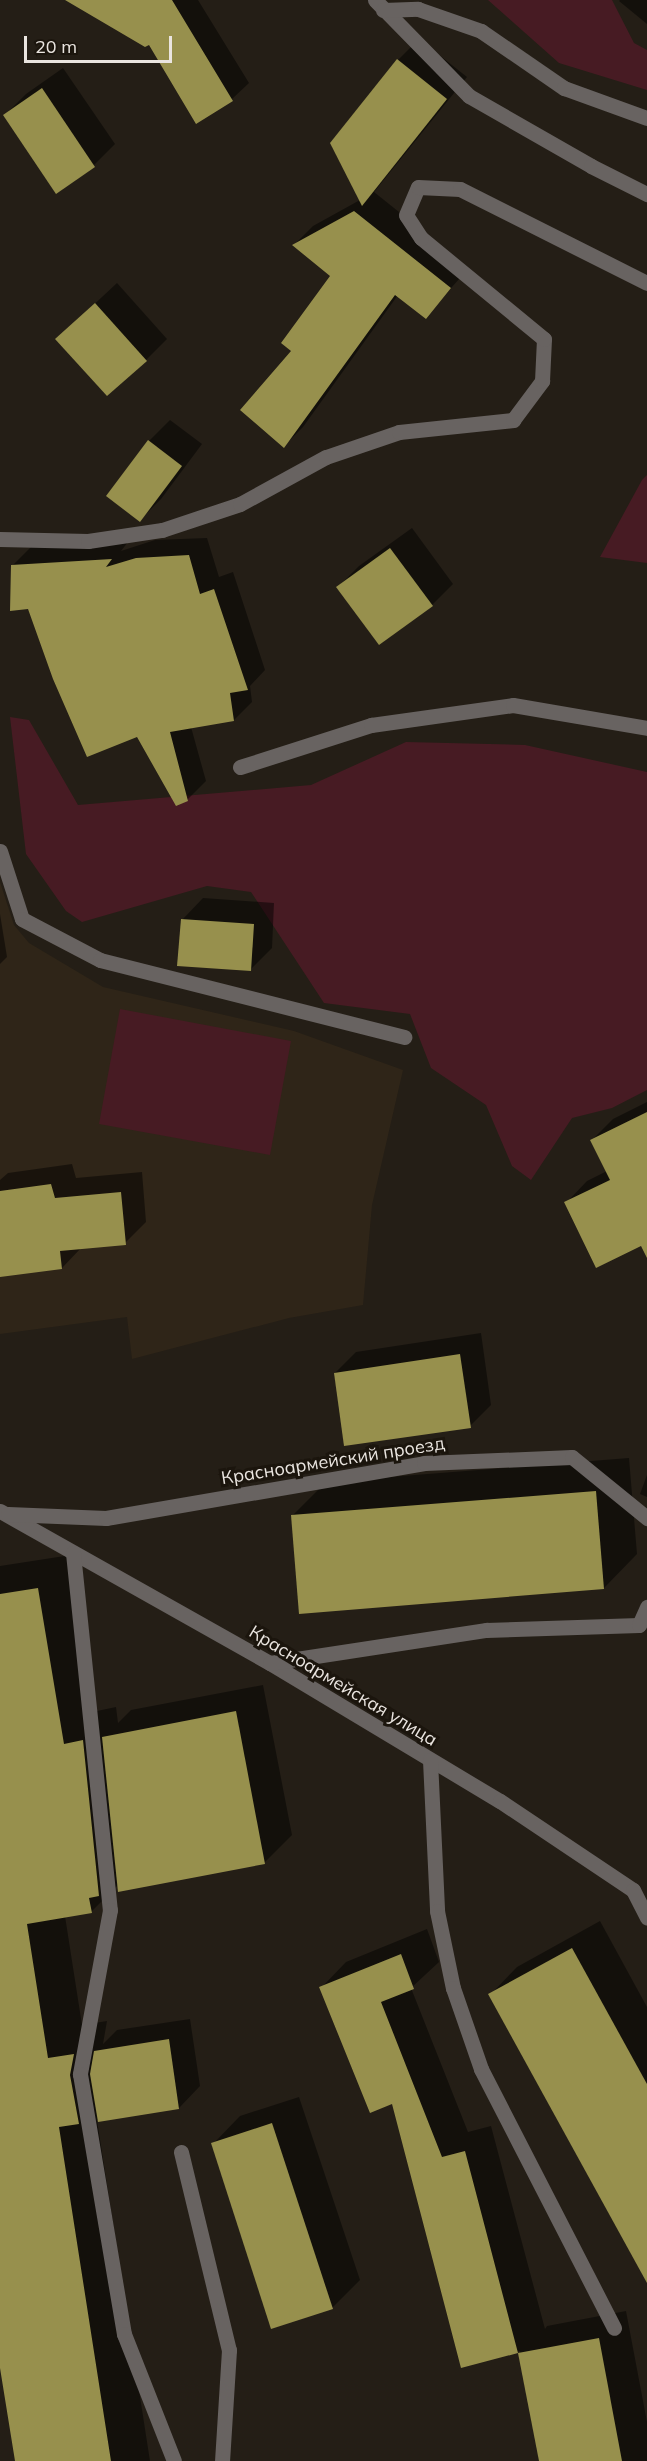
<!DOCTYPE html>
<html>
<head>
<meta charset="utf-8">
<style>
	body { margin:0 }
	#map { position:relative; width:647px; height:2461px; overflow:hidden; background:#241e16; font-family:Mulish,sans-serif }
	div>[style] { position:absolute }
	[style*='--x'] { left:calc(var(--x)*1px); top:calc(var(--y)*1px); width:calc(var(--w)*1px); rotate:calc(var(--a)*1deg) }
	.built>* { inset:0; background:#2f2518 }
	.green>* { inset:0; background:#471b23 }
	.shadow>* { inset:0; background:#0007 }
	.building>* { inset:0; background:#97904d }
	.minor>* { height:15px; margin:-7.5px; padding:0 7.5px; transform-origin:7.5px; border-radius:7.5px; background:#686361 }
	span { translate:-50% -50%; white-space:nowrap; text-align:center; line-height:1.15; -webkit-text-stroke:6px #1b150d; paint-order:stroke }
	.street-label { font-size:18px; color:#eae5e0 }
	.scale { position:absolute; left:24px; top:36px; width:148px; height:27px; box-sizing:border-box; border:3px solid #eae5e0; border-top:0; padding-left:8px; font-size:18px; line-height:21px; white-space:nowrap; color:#eae5e0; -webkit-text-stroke:4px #1b150d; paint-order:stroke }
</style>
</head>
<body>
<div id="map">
	<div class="built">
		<div style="clip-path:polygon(0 882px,14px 925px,29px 943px,103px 987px,294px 1031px,403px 1070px,372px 1205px,363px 1305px,289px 1318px,132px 1359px,127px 1317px,0 1334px)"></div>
	</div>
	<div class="green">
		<div style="clip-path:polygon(488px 0,612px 0,634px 43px,647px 50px,647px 90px,559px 63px)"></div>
		<div style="clip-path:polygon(647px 475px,647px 563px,600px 557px,642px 480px)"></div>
		<div style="clip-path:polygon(10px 717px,29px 720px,78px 805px,311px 785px,406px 742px,525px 745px,647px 772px,647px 1090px,612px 1108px,572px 1118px,531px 1180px,512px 1166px,486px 1105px,431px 1068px,410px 1014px,324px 1003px,251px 892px,207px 886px,82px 922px,66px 911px,26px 854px)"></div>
		<div style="clip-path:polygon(120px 1009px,291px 1041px,270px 1155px,99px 1124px)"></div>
	</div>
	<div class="shadow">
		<div style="clip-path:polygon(68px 0,198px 0,249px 83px,232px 99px,197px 121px,150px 43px)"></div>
		<div style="clip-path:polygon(620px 0,647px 0,647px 24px,619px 1px)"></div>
		<div style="clip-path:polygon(419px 39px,467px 77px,374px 192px,469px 268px,425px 317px,398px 295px,303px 427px,284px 446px,294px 350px,332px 276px,294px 245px,313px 226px,360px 200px,331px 144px,398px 60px)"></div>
		<div style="clip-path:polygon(63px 68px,115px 144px,94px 165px,57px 191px,5px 115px,26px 94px)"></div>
		<div style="clip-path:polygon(117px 283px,167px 339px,146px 360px,57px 339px)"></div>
		<div style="clip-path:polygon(170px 420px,202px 444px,161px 499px,140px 520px,149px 441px)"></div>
		<div style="clip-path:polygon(412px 528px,453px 584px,432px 605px,338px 587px,359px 566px)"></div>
		<div style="clip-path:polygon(207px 538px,219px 577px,233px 572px,265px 670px,250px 686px,252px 702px,234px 720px,191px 727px,206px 781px,187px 800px,13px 565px,31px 547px,128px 542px,121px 551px,155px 540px)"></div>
		<div style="clip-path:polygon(203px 898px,274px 903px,272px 948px,251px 969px,182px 920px)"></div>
		<div style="clip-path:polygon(0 914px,7px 957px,0 964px)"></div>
		<div style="clip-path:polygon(647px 1102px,647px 1257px,640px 1244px,566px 1203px,587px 1181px,607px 1171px,592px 1140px,613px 1119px)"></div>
		<div style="clip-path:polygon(72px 1164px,76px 1178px,142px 1172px,146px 1222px,125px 1243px,82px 1247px,62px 1268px,0 1276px,0 1180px,8px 1173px)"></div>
		<div style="clip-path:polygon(481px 1333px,491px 1405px,470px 1426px,335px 1373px,356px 1352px)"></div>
		<div style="clip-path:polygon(629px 1458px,637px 1554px,604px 1588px,292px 1516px,326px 1482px)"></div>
		<div style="clip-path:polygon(647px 1475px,647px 1497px,640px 1494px)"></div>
		<div style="clip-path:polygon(71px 1555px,97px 1711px,116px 1707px,118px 1723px,131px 1710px,263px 1685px,292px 1835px,265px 1862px,119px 1884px,91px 1912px,65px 1916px,82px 2025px,107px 2021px,103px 2044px,117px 2030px,190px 2019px,200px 2086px,179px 2108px,97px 2120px,150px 2461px,16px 2461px,0 2358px,0 1566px)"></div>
		<div style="clip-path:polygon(600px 1921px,647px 2007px,647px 2279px,490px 1995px,517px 1967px)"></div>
		<div style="clip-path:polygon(427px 1929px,439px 1962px,411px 1988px,468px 2132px,491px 2126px,545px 2329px,547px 2326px,626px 2311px,647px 2422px,647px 2461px,540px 2461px,520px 2351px,462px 2366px,393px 2102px,321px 1988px,346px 1962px)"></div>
		<div style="clip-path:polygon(299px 2097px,360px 2280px,332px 2308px,213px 2144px,240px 2116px)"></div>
	</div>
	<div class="building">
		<div style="clip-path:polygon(65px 0,172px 0,233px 101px,196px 124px,149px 45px,145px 47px)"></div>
		<div style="clip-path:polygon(397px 59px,447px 99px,362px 206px,330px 143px)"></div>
		<div style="clip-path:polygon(42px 88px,95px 167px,56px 194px,3px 115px)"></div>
		<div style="clip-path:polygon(354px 211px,451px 288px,426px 319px,395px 295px,284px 448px,240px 410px,291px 351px,281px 343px,330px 276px,292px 245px)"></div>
		<div style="clip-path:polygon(95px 303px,147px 361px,107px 396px,55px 339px)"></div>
		<div style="clip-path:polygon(148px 440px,182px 466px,140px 522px,106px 496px)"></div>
		<div style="clip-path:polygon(390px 548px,433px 606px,379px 645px,336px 587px)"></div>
		<div style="clip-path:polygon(189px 555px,200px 594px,214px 589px,248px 690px,230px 693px,234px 721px,170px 732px,188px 801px,176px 806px,137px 737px,87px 757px,53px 679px,28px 609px,10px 611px,11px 565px,112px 559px,106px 567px,136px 558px)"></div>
		<div style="clip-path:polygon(181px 919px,254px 924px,251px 971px,177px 966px)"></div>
		<div style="clip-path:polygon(647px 1112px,647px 1258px,641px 1246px,596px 1268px,564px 1202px,610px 1180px,590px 1140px)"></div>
		<div style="clip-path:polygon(51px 1184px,55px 1198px,121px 1192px,126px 1245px,60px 1251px,62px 1269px,0 1277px,0 1191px)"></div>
		<div style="clip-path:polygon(460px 1354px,471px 1428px,344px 1446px,334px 1373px)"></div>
		<div style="clip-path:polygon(596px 1491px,604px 1589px,299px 1614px,291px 1515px)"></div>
		<div style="clip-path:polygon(38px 1588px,64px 1744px,83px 1740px,99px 1896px,89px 1898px,92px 1913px,27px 1924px,48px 2058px,74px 2054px,70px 2075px,79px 2124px,59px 2127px,111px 2461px,15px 2461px,0 2368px,0 1594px)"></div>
		<div style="clip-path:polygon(236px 1711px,265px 1864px,118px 1892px,102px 1737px)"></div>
		<div style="clip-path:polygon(572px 1948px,647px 2084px,647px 2283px,488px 1994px)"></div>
		<div style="clip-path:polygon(401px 1954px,414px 1989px,381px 2002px,442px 2157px,465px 2151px,518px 2353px,461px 2368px,392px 2104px,370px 2113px,319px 1987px)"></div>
		<div style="clip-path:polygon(169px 2039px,179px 2109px,98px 2122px,90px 2074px,94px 2051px)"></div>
		<div style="clip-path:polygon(272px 2123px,333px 2309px,271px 2329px,211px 2143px)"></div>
		<div style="clip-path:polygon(599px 2338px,622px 2461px,539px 2461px,518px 2353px)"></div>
	</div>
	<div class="minor">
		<div style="--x:375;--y:0;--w:134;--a:45.6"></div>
		<div style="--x:469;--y:96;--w:141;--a:29.8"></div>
		<div style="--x:591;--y:166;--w:63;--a:26.6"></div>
		<div style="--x:383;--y:10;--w:35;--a:-2"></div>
		<div style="--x:418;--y:9;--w:67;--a:19.2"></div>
		<div style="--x:481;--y:31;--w:101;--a:34.5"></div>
		<div style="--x:564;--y:88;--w:88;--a:19.9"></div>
		<div style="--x:0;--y:539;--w:88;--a:1.3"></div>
		<div style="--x:88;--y:541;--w:75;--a:-8.5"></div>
		<div style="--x:162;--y:530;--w:82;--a:-18.4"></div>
		<div style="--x:240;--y:504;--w:98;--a:-28.7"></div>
		<div style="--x:326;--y:457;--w:77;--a:-18.9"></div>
		<div style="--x:399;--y:432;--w:115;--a:-6"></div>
		<div style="--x:513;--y:420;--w:49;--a:-53.4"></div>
		<div style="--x:542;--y:381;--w:42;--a:-87.3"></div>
		<div style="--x:544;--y:339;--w:159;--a:-140.6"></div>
		<div style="--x:421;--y:238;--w:27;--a:-123"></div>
		<div style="--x:406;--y:215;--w:30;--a:-67"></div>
		<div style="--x:418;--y:187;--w:42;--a:2.7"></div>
		<div style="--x:460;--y:189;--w:209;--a:26.7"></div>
		<div style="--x:240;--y:767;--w:138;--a:-17.8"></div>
		<div style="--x:371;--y:725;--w:143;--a:-8"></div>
		<div style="--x:513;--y:705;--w:136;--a:9.7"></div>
		<div style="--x:0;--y:851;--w:71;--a:72.1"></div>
		<div style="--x:22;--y:919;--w:88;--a:27.7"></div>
		<div style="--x:100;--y:960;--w:314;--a:14.2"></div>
		<div style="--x:0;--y:1511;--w:310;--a:29.4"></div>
		<div style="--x:270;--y:1663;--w:268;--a:31"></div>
		<div style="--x:500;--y:1801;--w:160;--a:33.8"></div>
		<div style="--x:633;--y:1890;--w:31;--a:63"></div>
		<div style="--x:8;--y:1514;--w:98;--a:2.3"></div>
		<div style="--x:106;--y:1518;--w:323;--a:-9.8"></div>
		<div style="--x:424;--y:1463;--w:148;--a:-2.3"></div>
		<div style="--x:572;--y:1457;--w:97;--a:39.1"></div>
		<div style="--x:73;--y:1553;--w:359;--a:84.1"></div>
		<div style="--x:110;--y:1910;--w:167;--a:100.4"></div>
		<div style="--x:80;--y:2074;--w:264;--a:80.4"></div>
		<div style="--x:124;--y:2334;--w:136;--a:68.5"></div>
		<div style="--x:270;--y:1663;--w:219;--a:-8.7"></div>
		<div style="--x:486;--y:1630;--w:153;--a:-1.9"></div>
		<div style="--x:639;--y:1625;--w:20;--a:-66"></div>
		<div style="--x:430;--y:1760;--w:151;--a:87.3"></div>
		<div style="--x:437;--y:1911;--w:79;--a:78.3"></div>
		<div style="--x:453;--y:1988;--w:86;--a:70.9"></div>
		<div style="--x:481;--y:2069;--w:291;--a:62.8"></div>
		<div style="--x:181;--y:2152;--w:204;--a:76.4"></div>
		<div style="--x:229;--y:2350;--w:111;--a:93.6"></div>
	</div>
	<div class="street-label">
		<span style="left:333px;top:1461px;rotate:-9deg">Красноармейский проезд</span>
		<span style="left:343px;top:1686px;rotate:31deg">Красноармейская улица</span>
	</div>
	<div class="scale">20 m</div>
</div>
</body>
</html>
